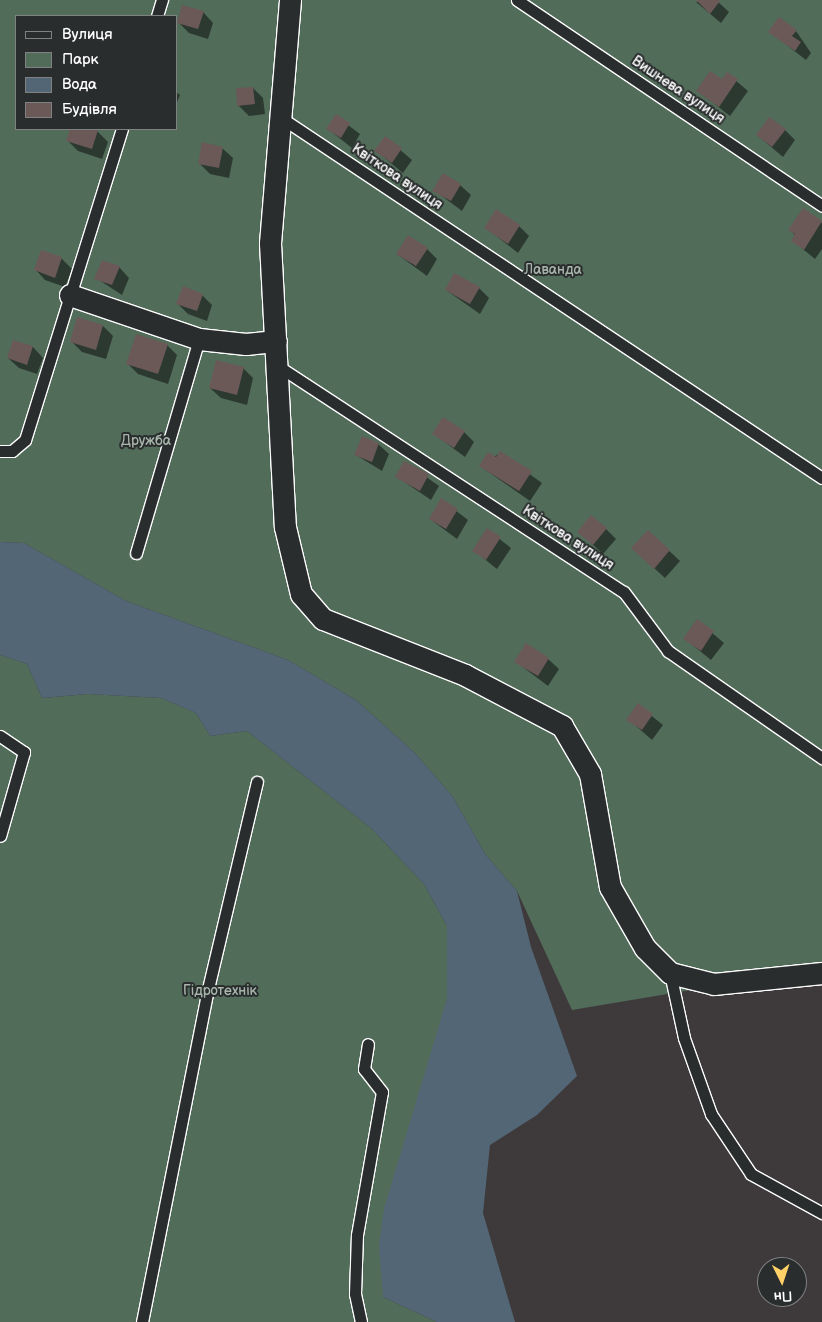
<!DOCTYPE html>
<html>
<head>
<meta charset="utf-8">
<style>
	body { margin:0 }
	#map { position:relative; width:822px; height:1322px; overflow:hidden; background:#3e3a3b; font-family:"Balsamiq Sans",sans-serif }
	div>[style] { position:absolute }
	[style*='--x'] { left:calc(var(--x)*1px); top:calc(var(--y)*1px); width:calc(var(--w)*1px); rotate:calc(var(--a)*1deg) }
	.green>* { inset:0; background:#526c5a }
	.water>* { inset:0; background:#526675 }
	.shadow>* { inset:0; background:#0007 }
	.building>* { inset:0; background:#6b5958 }
	.roads { filter:drop-shadow(1px 0 #fff) drop-shadow(-1px 0 #fff) drop-shadow(0 1px #fff) drop-shadow(0 -1px #fff) }
	.lane>* { height:11px; margin:-5.5px; padding:0 5.5px; transform-origin:5.5px; border-radius:5.5px; background:#2a2d2e }
	.street>* { height:21px; margin:-10.5px; padding:0 10.5px; transform-origin:10.5px; border-radius:10.5px; background:#2a2d2e }
	span { translate:-50% -50%; white-space:nowrap; text-align:center; line-height:1.15; -webkit-text-stroke:4px #2a2d2e; paint-order:stroke }
	.street-label { font-size:14px; color:#fff }
	.park-label { font-size:14px; color:#a8b6ac }
	.legend { position:absolute; left:15px; top:15px; width:162px; height:115px; box-sizing:border-box; background:#2a2d2e; border:1px solid #7f8182; margin:0; padding:6px 9px; list-style:none; font-size:15px; color:#fff }
	.legend li { display:flex; align-items:center; gap:10px; height:25px }
	.legend b { width:25px; border:1px solid #7f8182 }
	.north { position:absolute; left:757px; top:1257px; width:50px; height:50px; box-sizing:border-box; background:#2a2d2e; border:1px solid #7f8182; border-radius:50%; rotate:176deg; font-size:14px; font-weight:700; line-height:20px; text-align:center; color:#fff }
	.north::after { content:''; display:block; margin:auto; width:18px; height:22px; background:#ffd166; clip-path:polygon(50% 0,100% 100%,50% 72%,0 100%) }
</style>
</head>
<body>
<div id="map">
	<div class="green">
		<div style="clip-path:polygon(evenodd,0 0,822px 0,822px 968px,572px 1010px,517px 891px,485px 854px,453px 797px,415px 753px,356px 700px,288px 660px,126px 601px,24px 543px,0 542px,0 0,16px 16px,176px 16px,176px 129px,16px 129px,16px 16px)"></div>
		<div style="clip-path:polygon(0 655px,27px 664px,42px 698px,88px 694px,161px 698px,196px 713px,210px 736px,247px 731px,371px 828px,424px 884px,447px 926px,447px 999px,383px 1297px,437px 1322px,0 1322px)"></div>
	</div>
	<div class="water">
		<div style="clip-path:polygon(0 542px,24px 543px,126px 601px,288px 660px,356px 700px,415px 753px,453px 797px,485px 854px,517px 891px,531px 947px,577px 1076px,537px 1115px,490px 1145px,483px 1213px,515px 1322px,437px 1322px,383px 1297px,379px 1245px,384px 1209px,447px 999px,447px 926px,424px 884px,371px 828px,247px 731px,210px 736px,196px 713px,161px 698px,88px 694px,42px 698px,27px 664px,0 655px)"></div>
	</div>
	<div class="shadow">
		<div style="clip-path:polygon(716px 0,729px 12px,721px 23px,696px 2px)"></div>
		<div style="clip-path:polygon(203px 12px,213px 23px,208px 39px,189px 33px,178px 22px)"></div>
		<div style="clip-path:polygon(796px 31px,811px 53px,806px 60px,770px 32px)"></div>
		<div style="clip-path:polygon(728px 74px,748px 91px,730px 116px,698px 91px,722px 81px)"></div>
		<div style="clip-path:polygon(253px 88px,263px 98px,265px 114px,249px 116px,238px 105px)"></div>
		<div style="clip-path:polygon(176px 92px,180px 95px,176px 105px)"></div>
		<div style="clip-path:polygon(336px 116px,360px 134px,352px 148px,328px 129px)"></div>
		<div style="clip-path:polygon(72px 129px,97px 131px,108px 142px,102px 159px,78px 151px,68px 141px)"></div>
		<div style="clip-path:polygon(785px 130px,795px 140px,783px 157px,757px 135px)"></div>
		<div style="clip-path:polygon(385px 137px,412px 160px,403px 173px,376px 151px)"></div>
		<div style="clip-path:polygon(222px 148px,233px 158px,229px 178px,210px 174px,199px 163px)"></div>
		<div style="clip-path:polygon(460px 185px,471px 195px,462px 211px,434px 190px)"></div>
		<div style="clip-path:polygon(804px 210px,822px 223px,822px 249px,815px 259px,793px 241px,796px 236px,790px 230px)"></div>
		<div style="clip-path:polygon(519px 226px,529px 236px,518px 253px,485px 227px)"></div>
		<div style="clip-path:polygon(427px 249px,437px 259px,427px 276px,397px 254px)"></div>
		<div style="clip-path:polygon(42px 251px,62px 259px,72px 269px,65px 287px,45px 280px,35px 269px)"></div>
		<div style="clip-path:polygon(119px 267px,129px 278px,122px 295px,96px 278px)"></div>
		<div style="clip-path:polygon(479px 288px,489px 298px,480px 314px,446px 290px)"></div>
		<div style="clip-path:polygon(202px 295px,212px 305px,207px 321px,188px 314px,178px 304px)"></div>
		<div style="clip-path:polygon(78px 319px,103px 326px,113px 336px,106px 359px,82px 352px,72px 342px)"></div>
		<div style="clip-path:polygon(167px 345px,177px 355px,168px 384px,138px 374px,128px 364px)"></div>
		<div style="clip-path:polygon(33px 347px,43px 358px,37px 374px,19px 368px,8px 358px)"></div>
		<div style="clip-path:polygon(243px 368px,253px 378px,247px 405px,221px 398px,210px 388px)"></div>
		<div style="clip-path:polygon(464px 432px,474px 442px,465px 457px,434px 434px)"></div>
		<div style="clip-path:polygon(378px 444px,389px 454px,382px 471px,356px 455px)"></div>
		<div style="clip-path:polygon(500px 453px,542px 483px,530px 501px,480px 466px)"></div>
		<div style="clip-path:polygon(405px 462px,439px 486px,431px 500px,397px 477px)"></div>
		<div style="clip-path:polygon(442px 500px,468px 520px,457px 539px,430px 519px)"></div>
		<div style="clip-path:polygon(487px 529px,511px 548px,497px 569px,473px 550px)"></div>
		<div style="clip-path:polygon(606px 529px,616px 539px,603px 554px,578px 531px)"></div>
		<div style="clip-path:polygon(648px 531px,680px 561px,665px 578px,643px 558px)"></div>
		<div style="clip-path:polygon(698px 621px,724px 643px,711px 660px,685px 639px)"></div>
		<div style="clip-path:polygon(548px 659px,559px 669px,548px 686px,515px 661px)"></div>
		<div style="clip-path:polygon(638px 705px,663px 725px,652px 740px,628px 719px)"></div>
	</div>
	<div class="building">
		<div style="clip-path:polygon(696px 0,718px 0,720px 1px,710px 14px)"></div>
		<div style="clip-path:polygon(182px 5px,204px 11px,198px 29px,177px 23px)"></div>
		<div style="clip-path:polygon(779px 17px,797px 30px,792px 36px,801px 42px,795px 51px,768px 32px)"></div>
		<div style="clip-path:polygon(710px 71px,722px 79px,727px 72px,738px 79px,719px 107px,696px 91px)"></div>
		<div style="clip-path:polygon(253px 87px,255px 104px,237px 106px,236px 88px)"></div>
		<div style="clip-path:polygon(336px 114px,350px 123px,341px 138px,326px 129px)"></div>
		<div style="clip-path:polygon(769px 117px,786px 129px,772px 147px,756px 135px)"></div>
		<div style="clip-path:polygon(70px 129px,98px 130px,92px 149px,66px 141px)"></div>
		<div style="clip-path:polygon(385px 136px,402px 148px,392px 163px,374px 151px)"></div>
		<div style="clip-path:polygon(202px 142px,223px 147px,219px 168px,198px 164px)"></div>
		<div style="clip-path:polygon(443px 173px,461px 184px,451px 201px,432px 191px)"></div>
		<div style="clip-path:polygon(803px 208px,822px 221px,804px 250px,791px 241px,795px 234px,788px 230px)"></div>
		<div style="clip-path:polygon(496px 209px,520px 225px,508px 244px,484px 228px)"></div>
		<div style="clip-path:polygon(408px 235px,428px 248px,416px 266px,396px 254px)"></div>
		<div style="clip-path:polygon(41px 250px,62px 257px,55px 278px,34px 270px)"></div>
		<div style="clip-path:polygon(102px 260px,120px 266px,112px 285px,94px 279px)"></div>
		<div style="clip-path:polygon(454px 273px,480px 287px,470px 304px,445px 290px)"></div>
		<div style="clip-path:polygon(183px 286px,203px 294px,197px 311px,176px 304px)"></div>
		<div style="clip-path:polygon(77px 317px,103px 325px,96px 350px,70px 342px)"></div>
		<div style="clip-path:polygon(136px 334px,168px 344px,158px 374px,126px 364px)"></div>
		<div style="clip-path:polygon(13px 340px,33px 346px,27px 365px,7px 358px)"></div>
		<div style="clip-path:polygon(216px 360px,244px 367px,237px 395px,209px 388px)"></div>
		<div style="clip-path:polygon(443px 417px,465px 431px,454px 448px,432px 434px)"></div>
		<div style="clip-path:polygon(362px 436px,379px 443px,372px 462px,354px 455px)"></div>
		<div style="clip-path:polygon(500px 451px,532px 471px,519px 491px,479px 466px,488px 452px,496px 457px)"></div>
		<div style="clip-path:polygon(404px 461px,429px 474px,420px 491px,395px 477px)"></div>
		<div style="clip-path:polygon(441px 498px,458px 509px,446px 529px,429px 519px)"></div>
		<div style="clip-path:polygon(591px 515px,607px 528px,593px 545px,577px 532px)"></div>
		<div style="clip-path:polygon(487px 528px,501px 537px,486px 560px,472px 551px)"></div>
		<div style="clip-path:polygon(648px 530px,670px 550px,654px 569px,631px 548px)"></div>
		<div style="clip-path:polygon(697px 619px,714px 631px,701px 651px,683px 639px)"></div>
		<div style="clip-path:polygon(526px 643px,549px 658px,538px 676px,514px 662px)"></div>
		<div style="clip-path:polygon(638px 703px,653px 714px,642px 730px,626px 720px)"></div>
	</div>
	<div class="roads">
		<div class="lane">
			<div style="--x:517;--y:0;--w:368;--a:34"></div>
			<div style="--x:157;--y:16;--w:17;--a:-73"></div>
			<div style="--x:280;--y:117;--w:651;--a:33.67"></div>
			<div style="--x:278;--y:366;--w:413;--a:33.2"></div>
			<div style="--x:624;--y:592;--w:74;--a:53.3"></div>
			<div style="--x:668;--y:651;--w:188;--a:34.8"></div>
			<div style="--x:0;--y:451;--w:12;--a:0"></div>
			<div style="--x:12;--y:451;--w:17;--a:-40"></div>
			<div style="--x:25;--y:440;--w:326;--a:-72.7"></div>
			<div style="--x:136;--y:553;--w:223;--a:-73.6"></div>
			<div style="--x:0;--y:736;--w:29;--a:34"></div>
			<div style="--x:24;--y:752;--w:87;--a:105.9"></div>
			<div style="--x:670;--y:973;--w:66;--a:77.8"></div>
			<div style="--x:684;--y:1038;--w:81;--a:70.4"></div>
			<div style="--x:711;--y:1114;--w:72;--a:56.3"></div>
			<div style="--x:751;--y:1174;--w:81;--a:28.8"></div>
			<div style="--x:142;--y:1322;--w:335;--a:-78.8"></div>
			<div style="--x:207;--y:993;--w:217;--a:-76.7"></div>
			<div style="--x:361;--y:1322;--w:29;--a:-102"></div>
			<div style="--x:355;--y:1294;--w:59;--a:-88.1"></div>
			<div style="--x:357;--y:1235;--w:145;--a:-80.1"></div>
			<div style="--x:382;--y:1092;--w:29;--a:-128"></div>
			<div style="--x:364;--y:1069;--w:25;--a:-81"></div>
		</div>
		<div class="street">
			<div style="--x:290;--y:0;--w:244;--a:94.7"></div>
			<div style="--x:270;--y:243;--w:284;--a:87"></div>
			<div style="--x:285;--y:527;--w:69;--a:76.6"></div>
			<div style="--x:301;--y:594;--w:33;--a:49"></div>
			<div style="--x:323;--y:619;--w:153;--a:21.5"></div>
			<div style="--x:465;--y:675;--w:110;--a:27.7"></div>
			<div style="--x:562;--y:726;--w:56;--a:59.7"></div>
			<div style="--x:590;--y:774;--w:115;--a:80"></div>
			<div style="--x:610;--y:887;--w:70;--a:60.2"></div>
			<div style="--x:645;--y:948;--w:35;--a:45"></div>
			<div style="--x:670;--y:973;--w:45;--a:14"></div>
			<div style="--x:714;--y:984;--w:109;--a:-5.8"></div>
			<div style="--x:70;--y:295;--w:136;--a:18.8"></div>
			<div style="--x:199;--y:339;--w:47;--a:6.1"></div>
			<div style="--x:246;--y:344;--w:30;--a:-6"></div>
		</div>
	</div>
	<div class="street-label">
		<span style="left:678px;top:90px;rotate:34deg">Вишнева вулиця</span>
		<span style="left:397px;top:177px;rotate:34deg">Квіткова вулиця</span>
		<span style="left:568px;top:538px;rotate:33deg">Квіткова вулиця</span>
	</div>
	<div class="park-label">
		<span style="left:553px;top:270px">Лаванда</span>
		<span style="left:146px;top:441px">Дружба</span>
		<span style="left:220px;top:991px">Гідротехнік</span>
	</div>
	<ul class="legend">
	<li><b style="height:6px;background:#2a2d2e"></b>Вулиця</li>
	<li><b style="height:14px;background:#526c5a"></b>Парк</li>
	<li><b style="height:14px;background:#526675"></b>Вода</li>
	<li><b style="height:14px;background:#6b5958"></b>Будівля</li>
	</ul>
	<div class="north">Пн</div>
</div>
</body>
</html>
